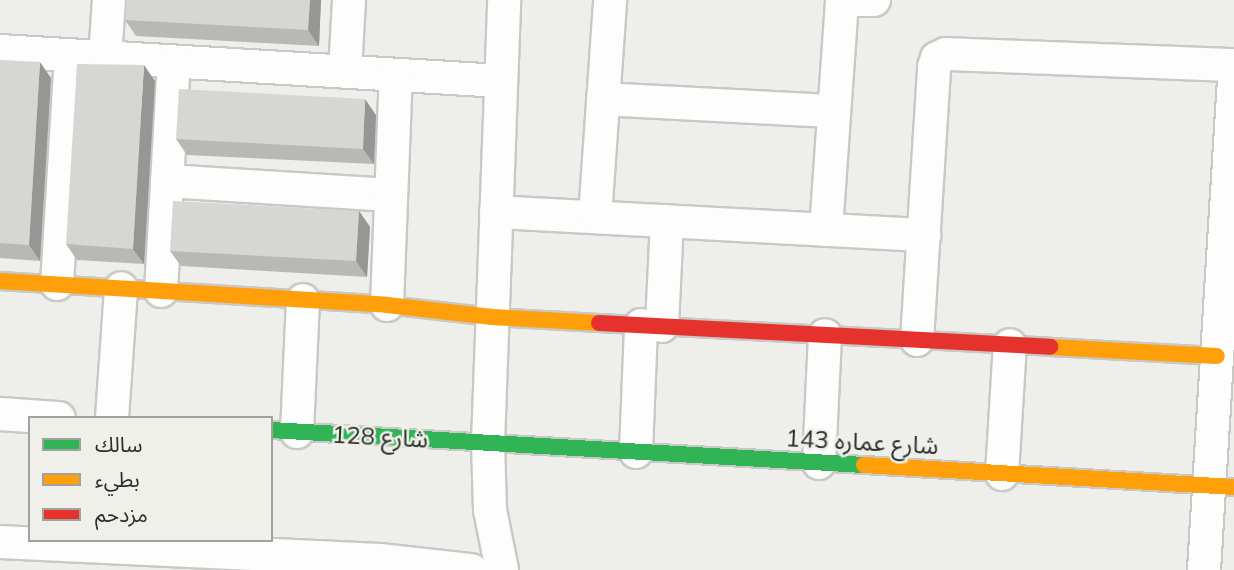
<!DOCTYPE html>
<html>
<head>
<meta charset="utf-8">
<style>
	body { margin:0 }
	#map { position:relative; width:1234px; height:570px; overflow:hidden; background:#eeefea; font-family:Mulish,"Noto Sans Arabic",sans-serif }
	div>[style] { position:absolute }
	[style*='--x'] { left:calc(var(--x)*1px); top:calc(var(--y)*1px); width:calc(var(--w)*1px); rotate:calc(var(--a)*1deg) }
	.roads { filter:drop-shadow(2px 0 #c8c8c5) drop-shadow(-2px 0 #c8c8c5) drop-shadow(0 2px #c8c8c5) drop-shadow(0 -2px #c8c8c5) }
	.street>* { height:32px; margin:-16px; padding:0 16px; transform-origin:16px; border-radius:16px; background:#fcfdfc }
	.fast>* { height:16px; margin:-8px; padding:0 8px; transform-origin:8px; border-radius:8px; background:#30b455 }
	.slow>* { height:16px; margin:-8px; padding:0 8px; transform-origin:8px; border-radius:8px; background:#ff9f0a }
	.jam>* { height:16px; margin:-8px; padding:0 8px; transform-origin:8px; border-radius:8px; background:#e5322d }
	.wall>* { inset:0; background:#b8b9b5 }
	.shaded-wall>* { inset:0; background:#969694 }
	.building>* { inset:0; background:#d6d7d3 }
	span { translate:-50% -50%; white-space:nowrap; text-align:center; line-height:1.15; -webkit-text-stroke:5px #eff0e9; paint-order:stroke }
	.street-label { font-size:24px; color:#2d2d2a }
	.legend { position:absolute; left:28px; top:416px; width:245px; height:126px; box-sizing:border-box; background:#eff0e9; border:2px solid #a1a29d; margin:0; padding:9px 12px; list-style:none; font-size:21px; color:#2d2d2a }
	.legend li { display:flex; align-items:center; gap:14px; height:35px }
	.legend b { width:35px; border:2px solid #a1a29d }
</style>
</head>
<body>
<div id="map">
	<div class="roads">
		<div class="street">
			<div style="--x:849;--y:0;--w:25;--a:0"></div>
			<div style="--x:0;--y:51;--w:502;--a:3.43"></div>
			<div style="--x:105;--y:58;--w:58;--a:-86.1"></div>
			<div style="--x:345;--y:72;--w:72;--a:-86.8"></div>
			<div style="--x:603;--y:99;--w:231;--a:3"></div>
			<div style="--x:167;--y:181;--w:224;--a:3.6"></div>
			<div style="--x:496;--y:212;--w:429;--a:3.1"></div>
			<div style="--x:595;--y:217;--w:218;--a:-86"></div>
			<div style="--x:826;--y:230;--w:231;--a:-86"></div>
			<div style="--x:57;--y:284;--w:228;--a:-86.5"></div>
			<div style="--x:161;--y:291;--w:229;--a:-86.8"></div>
			<div style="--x:387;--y:305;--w:230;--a:-87.8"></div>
			<div style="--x:662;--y:326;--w:105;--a:-87.3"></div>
			<div style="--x:917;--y:340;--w:274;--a:-86.4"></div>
			<div style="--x:934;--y:67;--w:9;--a:-72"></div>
			<div style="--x:937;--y:58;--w:10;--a:-24"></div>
			<div style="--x:946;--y:54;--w:288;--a:2.2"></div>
			<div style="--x:0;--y:414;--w:59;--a:3.9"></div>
			<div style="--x:112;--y:418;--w:130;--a:-86"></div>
			<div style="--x:297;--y:432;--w:132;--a:-87.4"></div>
			<div style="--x:636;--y:452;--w:127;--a:-87.7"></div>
			<div style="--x:819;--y:463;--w:128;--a:-87.3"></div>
			<div style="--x:1002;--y:474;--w:129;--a:-86.5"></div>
			<div style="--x:0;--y:542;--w:380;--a:2.7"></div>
			<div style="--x:380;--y:560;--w:92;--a:6.3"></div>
			<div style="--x:502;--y:570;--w:61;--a:-101.3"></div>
			<div style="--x:490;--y:510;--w:67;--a:-91.7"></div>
			<div style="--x:488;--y:443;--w:443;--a:-87.9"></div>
			<div style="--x:1204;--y:570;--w:486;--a:-86.5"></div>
		</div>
		<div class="fast">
			<div style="--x:271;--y:430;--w:594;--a:3.38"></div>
		</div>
		<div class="slow">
			<div style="--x:0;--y:281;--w:388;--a:3.5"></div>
			<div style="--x:387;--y:305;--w:106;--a:6.5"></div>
			<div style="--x:492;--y:317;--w:107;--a:3.2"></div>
			<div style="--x:1050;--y:347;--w:167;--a:3.1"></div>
			<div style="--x:864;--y:465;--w:371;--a:3.4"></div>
		</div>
		<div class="jam">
			<div style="--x:599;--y:323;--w:452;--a:3"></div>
		</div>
	</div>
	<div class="wall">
		<div style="clip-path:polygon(126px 0,321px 0,319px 46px,136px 36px,125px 20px)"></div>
		<div style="clip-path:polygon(0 60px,51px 78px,40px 261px,0 258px)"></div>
		<div style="clip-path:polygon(155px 81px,144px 264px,77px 260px,66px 244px)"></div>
		<div style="clip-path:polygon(376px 115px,374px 164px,187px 155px,176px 139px)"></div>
		<div style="clip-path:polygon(359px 211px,370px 227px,367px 277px,181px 266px,170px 251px)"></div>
	</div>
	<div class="shaded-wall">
		<div style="clip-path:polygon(310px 0,321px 0,319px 46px,308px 30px)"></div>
		<div style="clip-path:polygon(40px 62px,51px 78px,40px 261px,29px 245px)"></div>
		<div style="clip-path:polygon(144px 65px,155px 81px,144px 264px,133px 249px)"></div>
		<div style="clip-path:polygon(365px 99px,376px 115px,374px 164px,363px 149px)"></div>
		<div style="clip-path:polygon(359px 211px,370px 227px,367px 277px,356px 261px)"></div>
	</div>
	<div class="building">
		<div style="clip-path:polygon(126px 0,310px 0,308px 30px,125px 20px)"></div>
		<div style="clip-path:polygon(0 60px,40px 62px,29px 245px,0 243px)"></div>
		<div style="clip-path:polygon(77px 64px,144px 65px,133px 249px,66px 244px)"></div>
		<div style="clip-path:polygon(179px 89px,365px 99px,363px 149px,176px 139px)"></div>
		<div style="clip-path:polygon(173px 201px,359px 211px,356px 261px,170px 251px)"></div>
	</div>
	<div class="street-label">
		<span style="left:380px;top:437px;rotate:3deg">شارع 128</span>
		<span style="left:862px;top:442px;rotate:3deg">شارع عماره 143</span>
	</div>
	<ul class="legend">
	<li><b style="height:9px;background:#30b455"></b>سالك</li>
	<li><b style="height:9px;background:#ff9f0a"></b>بطيء</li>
	<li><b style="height:9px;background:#e5322d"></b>مزدحم</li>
	</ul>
</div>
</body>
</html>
